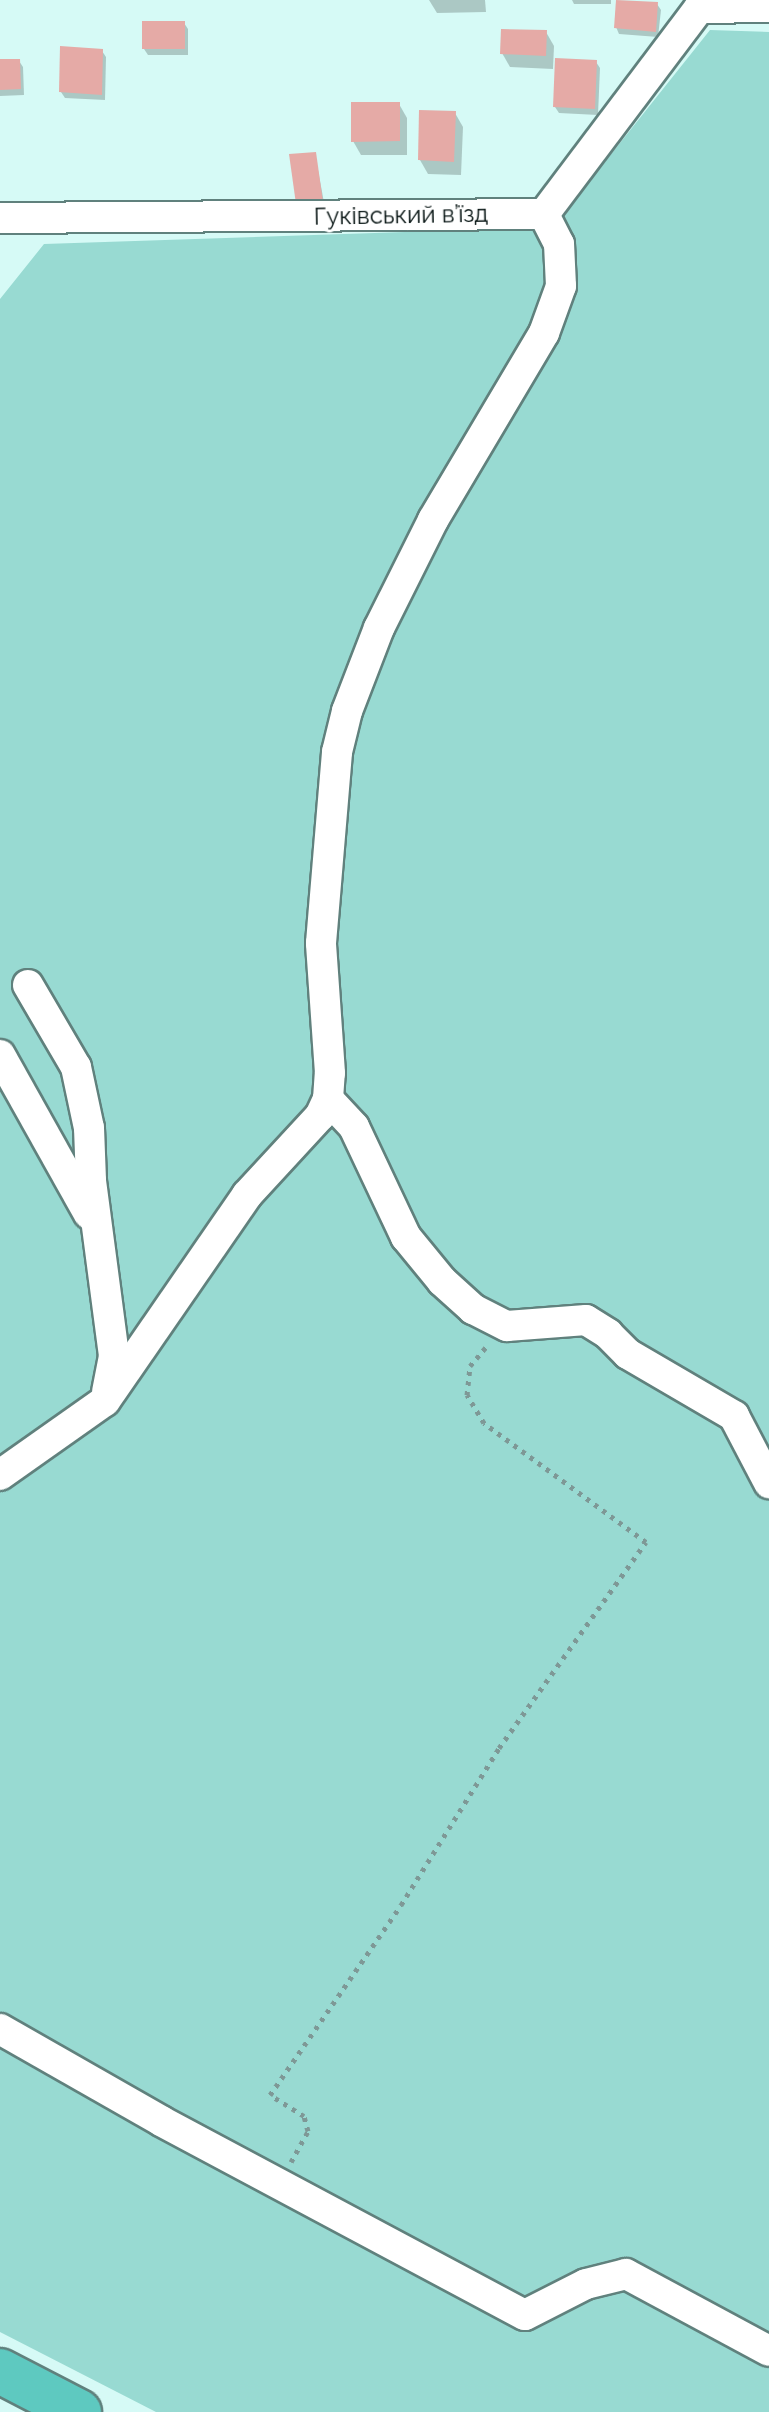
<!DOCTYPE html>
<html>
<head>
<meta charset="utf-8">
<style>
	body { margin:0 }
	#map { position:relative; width:769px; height:2412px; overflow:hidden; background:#d6faf6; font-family:Raleway,sans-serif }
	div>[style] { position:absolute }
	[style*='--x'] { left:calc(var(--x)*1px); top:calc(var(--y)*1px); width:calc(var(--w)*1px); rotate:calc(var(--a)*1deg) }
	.green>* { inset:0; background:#98dad2 }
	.shadow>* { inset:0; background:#0003 }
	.building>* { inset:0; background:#e5aaa6 }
	.path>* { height:5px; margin-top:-2.5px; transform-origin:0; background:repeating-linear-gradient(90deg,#7e9896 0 4px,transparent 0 10px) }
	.roads { filter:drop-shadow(2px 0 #60817d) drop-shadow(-2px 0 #60817d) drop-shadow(0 2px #60817d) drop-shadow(0 -2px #60817d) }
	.minor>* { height:30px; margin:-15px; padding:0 15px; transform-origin:15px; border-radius:15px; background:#fff }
	.highway>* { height:44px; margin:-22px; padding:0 22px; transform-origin:22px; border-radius:22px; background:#5ec9c0 }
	span { translate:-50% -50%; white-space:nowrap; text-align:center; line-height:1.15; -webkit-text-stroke:6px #fff; paint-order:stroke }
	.street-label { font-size:24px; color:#091615 }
</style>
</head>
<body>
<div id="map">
	<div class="green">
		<div style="clip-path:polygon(710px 30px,769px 32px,769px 2412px,156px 2412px,0 2332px,0 299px,44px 244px,553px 227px)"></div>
	</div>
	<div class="shadow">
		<div style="clip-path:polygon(429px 0,485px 0,486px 12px,437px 13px)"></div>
		<div style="clip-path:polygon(572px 0,611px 0,611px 4px,574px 4px)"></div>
		<div style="clip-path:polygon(657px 4px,661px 10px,658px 37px,619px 34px,616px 27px)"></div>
		<div style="clip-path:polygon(184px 23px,188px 29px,188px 55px,148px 55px,144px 49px)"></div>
		<div style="clip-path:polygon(546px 32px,554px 46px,553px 69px,510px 67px,502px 53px)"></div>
		<div style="clip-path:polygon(102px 51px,106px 57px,105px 100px,65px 98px,61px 92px)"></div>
		<div style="clip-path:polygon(0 61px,19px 61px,23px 67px,24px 95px,0 96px)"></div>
		<div style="clip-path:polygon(596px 62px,600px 68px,598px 115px,559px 113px,555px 107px)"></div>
		<div style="clip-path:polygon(399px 104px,407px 118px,407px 155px,361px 155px,353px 141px)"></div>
		<div style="clip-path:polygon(455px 113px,463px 127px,461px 175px,428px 174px,420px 160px)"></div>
		<div style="clip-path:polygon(315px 154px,325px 208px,301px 210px)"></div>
	</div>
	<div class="building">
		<div style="clip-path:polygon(616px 0,658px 2px,656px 32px,614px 28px)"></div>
		<div style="clip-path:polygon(142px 21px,185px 21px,185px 49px,142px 49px)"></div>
		<div style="clip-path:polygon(501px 29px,547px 30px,546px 56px,500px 54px)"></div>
		<div style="clip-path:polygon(60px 46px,103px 49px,102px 95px,59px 92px)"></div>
		<div style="clip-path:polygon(555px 58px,597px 60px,595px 109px,553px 107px)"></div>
		<div style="clip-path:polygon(0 59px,20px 59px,21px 89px,0 90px)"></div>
		<div style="clip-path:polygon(351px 102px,400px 102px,400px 141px,351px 142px)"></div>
		<div style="clip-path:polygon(419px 110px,456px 111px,454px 162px,418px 160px)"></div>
		<div style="clip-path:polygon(316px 152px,323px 202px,296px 204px,289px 154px)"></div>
	</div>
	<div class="path">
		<div style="--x:291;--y:2162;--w:35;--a:-61"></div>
		<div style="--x:308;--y:2131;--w:16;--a:-105"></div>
		<div style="--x:304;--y:2116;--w:40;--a:-148"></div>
		<div style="--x:270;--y:2095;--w:231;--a:-55.4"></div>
		<div style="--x:401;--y:1905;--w:185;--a:-58"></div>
		<div style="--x:499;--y:1748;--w:253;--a:-54.5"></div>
		<div style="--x:646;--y:1542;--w:201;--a:-143.7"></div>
		<div style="--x:484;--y:1423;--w:33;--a:-121"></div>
		<div style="--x:467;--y:1395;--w:29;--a:-84"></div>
		<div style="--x:470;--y:1366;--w:26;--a:-50"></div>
	</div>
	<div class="roads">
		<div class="minor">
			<div style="--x:0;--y:218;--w:544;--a:-0.42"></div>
			<div style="--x:544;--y:214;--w:258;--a:-53"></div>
			<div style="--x:699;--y:8;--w:70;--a:-0.8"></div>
			<div style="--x:28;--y:985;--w:95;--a:59.7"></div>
			<div style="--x:76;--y:1067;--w:62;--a:78"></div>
			<div style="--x:89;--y:1128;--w:53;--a:87.8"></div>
			<div style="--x:91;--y:1181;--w:177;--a:82.5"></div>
			<div style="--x:114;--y:1356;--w:36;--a:101"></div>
			<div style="--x:0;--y:1055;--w:182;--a:60.8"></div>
			<div style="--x:328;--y:1099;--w:38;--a:47"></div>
			<div style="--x:354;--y:1127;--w:122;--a:64.7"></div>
			<div style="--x:406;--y:1237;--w:57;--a:50.7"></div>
			<div style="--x:442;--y:1281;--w:42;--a:42.1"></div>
			<div style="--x:473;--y:1309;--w:38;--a:27"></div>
			<div style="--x:507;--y:1326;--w:79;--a:-4.3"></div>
			<div style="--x:586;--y:1320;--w:26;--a:32"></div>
			<div style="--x:608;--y:1334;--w:28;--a:45"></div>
			<div style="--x:628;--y:1354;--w:123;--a:30.3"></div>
			<div style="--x:734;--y:1416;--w:76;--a:62.4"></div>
			<div style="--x:0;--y:1475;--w:128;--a:-35.2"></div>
			<div style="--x:105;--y:1401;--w:250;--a:-55.4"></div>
			<div style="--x:247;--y:1195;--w:108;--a:-47.3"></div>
			<div style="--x:320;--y:1116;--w:19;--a:-65"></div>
			<div style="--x:328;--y:1099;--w:26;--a:-86"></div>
			<div style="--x:330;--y:1073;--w:130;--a:-94"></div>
			<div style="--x:321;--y:943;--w:192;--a:-85.2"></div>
			<div style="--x:337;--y:752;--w:42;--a:-76.3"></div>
			<div style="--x:347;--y:711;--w:89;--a:-68.9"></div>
			<div style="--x:379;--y:628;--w:121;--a:-63.4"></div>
			<div style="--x:433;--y:520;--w:217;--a:-59.3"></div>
			<div style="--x:544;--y:333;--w:50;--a:-70.1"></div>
			<div style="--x:561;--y:286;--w:42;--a:-92.7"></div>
			<div style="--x:559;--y:244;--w:34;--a:-117"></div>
			<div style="--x:0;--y:2029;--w:185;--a:29.7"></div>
			<div style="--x:161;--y:2121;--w:412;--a:28.1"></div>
			<div style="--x:525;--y:2315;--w:68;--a:-26.9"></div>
			<div style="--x:586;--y:2284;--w:41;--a:-14"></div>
			<div style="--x:626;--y:2274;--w:162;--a:28.3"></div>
		</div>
		<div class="highway">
			<div style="--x:0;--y:2371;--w:89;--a:27.4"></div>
		</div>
	</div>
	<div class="street-label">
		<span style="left:401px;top:215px;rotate:-1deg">Гуківський в’їзд</span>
	</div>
</div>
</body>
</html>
